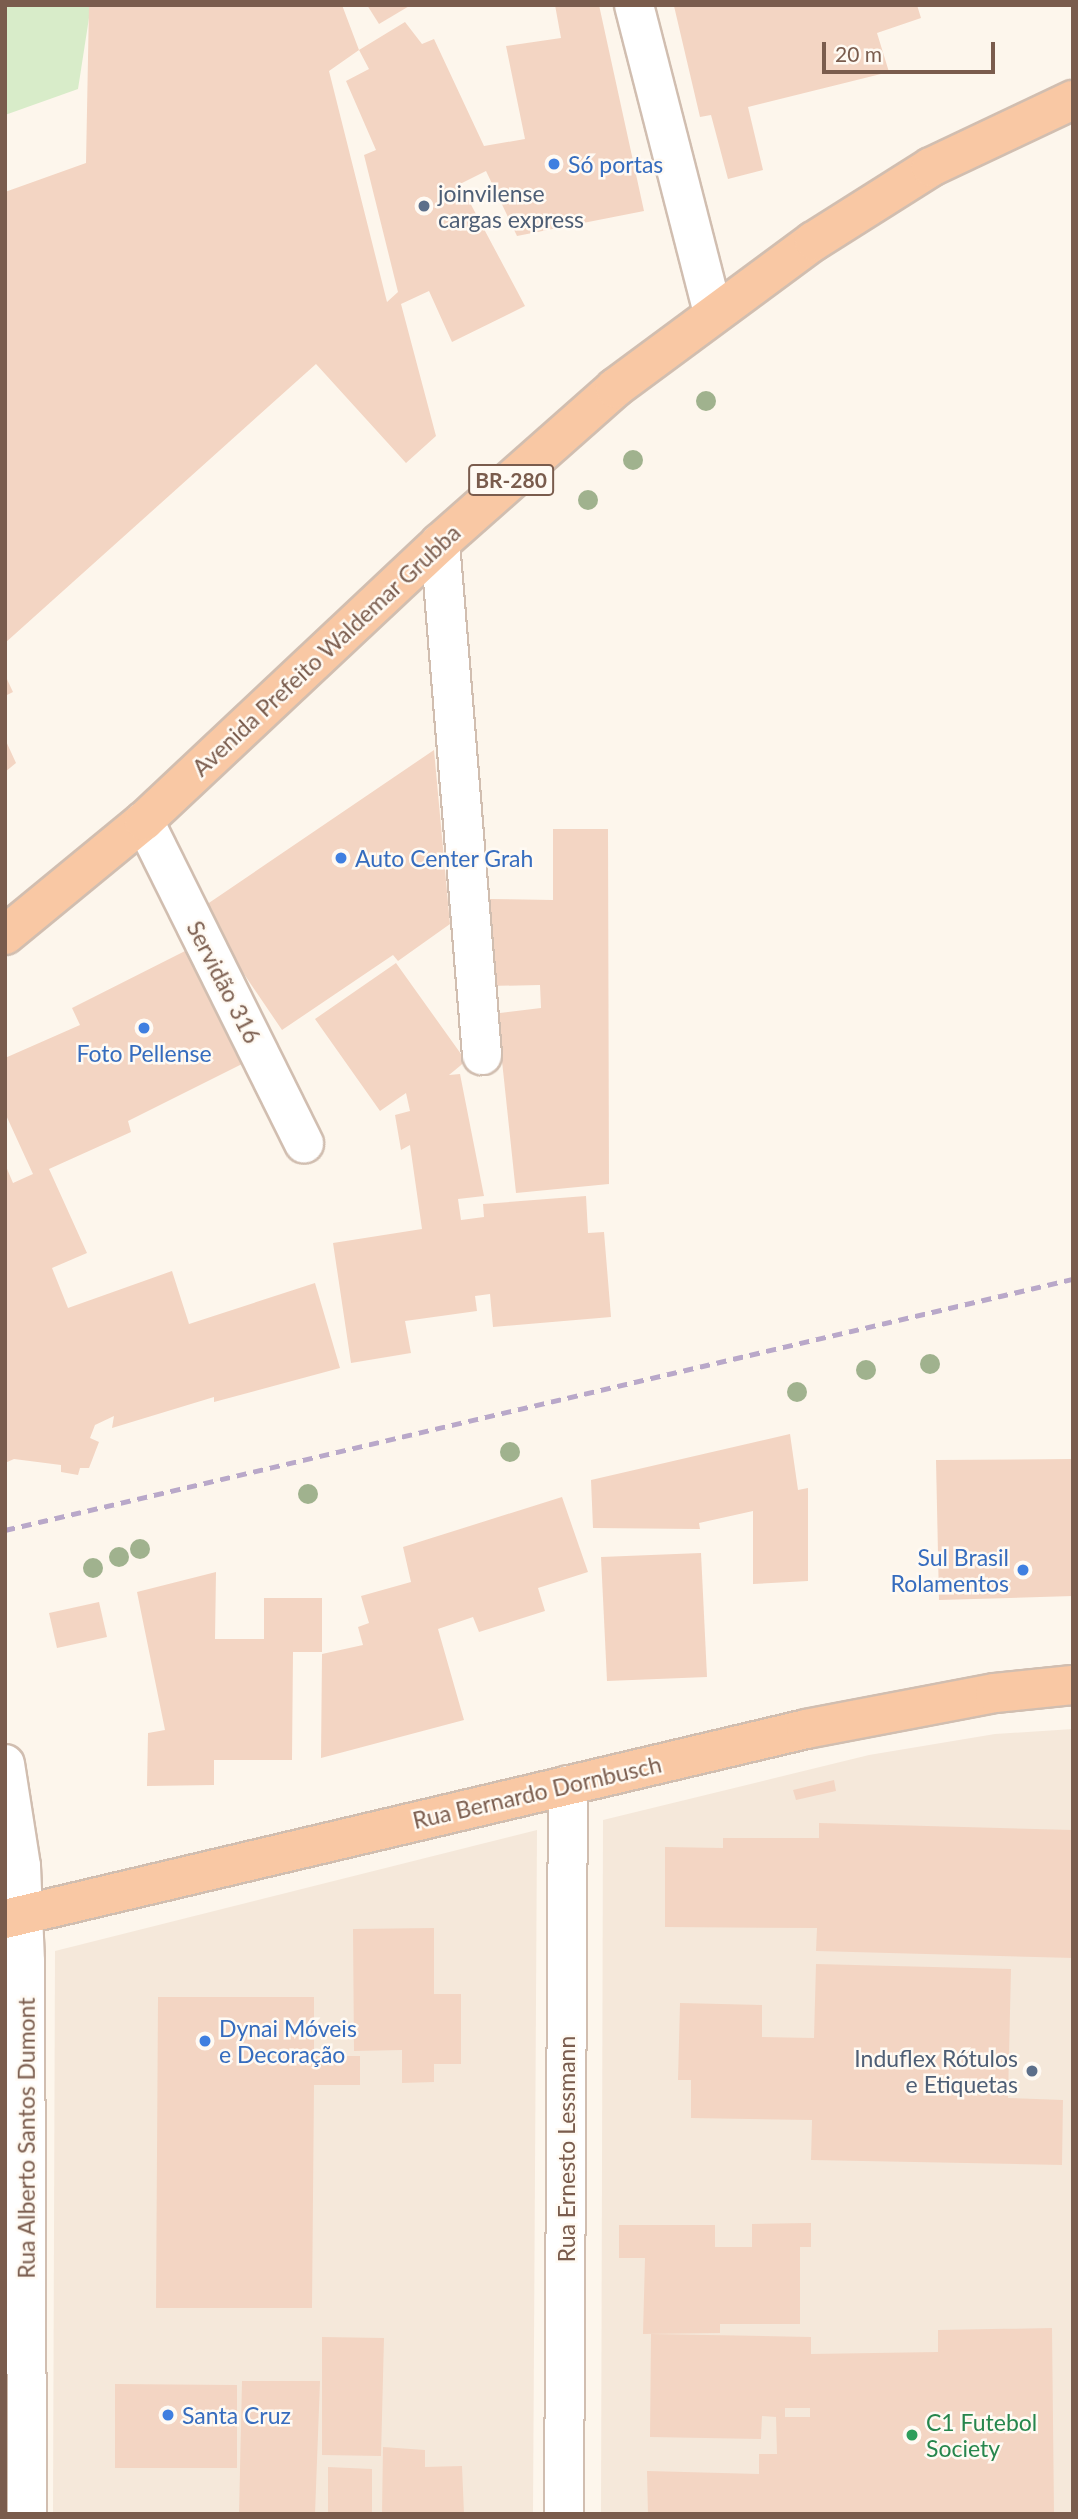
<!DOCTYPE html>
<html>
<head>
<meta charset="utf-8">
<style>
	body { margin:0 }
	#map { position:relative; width:1078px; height:2519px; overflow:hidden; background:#fdf6ec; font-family:Lato,sans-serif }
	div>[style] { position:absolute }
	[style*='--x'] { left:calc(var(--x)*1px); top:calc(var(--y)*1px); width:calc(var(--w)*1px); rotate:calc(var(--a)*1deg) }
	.residential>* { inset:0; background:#f5e8da }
	.green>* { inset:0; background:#d8ecc9 }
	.building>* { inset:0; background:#f3d5c3 }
	.roads { filter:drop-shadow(2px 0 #d1beb0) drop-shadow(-2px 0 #d1beb0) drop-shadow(0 2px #d1beb0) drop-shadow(0 -2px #d1beb0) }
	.minor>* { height:38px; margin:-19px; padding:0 19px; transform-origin:19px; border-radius:19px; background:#fff }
	.trunk>* { height:38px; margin:-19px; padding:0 19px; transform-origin:19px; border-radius:19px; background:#f9c8a4 }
	.rail>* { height:5px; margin-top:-2.5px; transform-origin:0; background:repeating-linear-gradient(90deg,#b9a8c9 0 10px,transparent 0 17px) }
	.trees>* { width:20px; height:20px; margin:-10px; border-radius:50%; background:#a0b28e }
	.dots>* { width:19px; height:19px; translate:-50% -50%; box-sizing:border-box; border:4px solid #fffaf3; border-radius:50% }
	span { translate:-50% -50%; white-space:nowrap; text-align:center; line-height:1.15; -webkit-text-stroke:5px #fffaf3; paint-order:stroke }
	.shield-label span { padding:2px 5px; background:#fffaf3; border:2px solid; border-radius:5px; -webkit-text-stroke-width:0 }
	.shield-label { font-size:21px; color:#7a5c4d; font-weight:700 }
	.shop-label { font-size:23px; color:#366cbe }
	.left { translate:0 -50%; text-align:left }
	.right { translate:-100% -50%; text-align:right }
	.service-label { font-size:23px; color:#4e5e75 }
	.street-label { font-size:23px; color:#7a5c4d }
	.leisure-label { font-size:23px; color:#27864d }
	.frame { position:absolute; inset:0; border:7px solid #7a5c4d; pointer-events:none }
	.scale { position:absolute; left:822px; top:42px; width:173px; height:32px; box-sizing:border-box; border:4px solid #7a5c4d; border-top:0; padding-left:9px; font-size:21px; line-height:24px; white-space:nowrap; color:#7a5c4d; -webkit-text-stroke:5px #fffaf3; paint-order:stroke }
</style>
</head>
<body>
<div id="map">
	<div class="residential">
		<div style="clip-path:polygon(1073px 1729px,1073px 2514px,601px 2514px,603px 1820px,869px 1755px,995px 1734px)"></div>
		<div style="clip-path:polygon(537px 1830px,533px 2514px,53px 2514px,55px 1951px)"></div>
	</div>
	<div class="green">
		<div style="clip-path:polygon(5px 5px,91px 5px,78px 89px,5px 115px)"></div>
	</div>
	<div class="building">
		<div style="clip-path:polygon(evenodd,89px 5px,342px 5px,359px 50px,405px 22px,422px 44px,434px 39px,484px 146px,525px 139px,506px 46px,561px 38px,555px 5px,599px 5px,644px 211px,517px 236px,486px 171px,460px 184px,525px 306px,452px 342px,429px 291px,401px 304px,436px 436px,406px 463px,316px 364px,5px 643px,5px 192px,86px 163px,89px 5px,359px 50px,369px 69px,346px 81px,376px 150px,364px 155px,398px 292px,387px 302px,329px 71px,359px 50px)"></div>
		<div style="clip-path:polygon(367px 5px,411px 5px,379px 24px)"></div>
		<div style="clip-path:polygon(917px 5px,921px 18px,877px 33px,889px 72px,748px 107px,763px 170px,728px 179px,711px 115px,700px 117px,674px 6px)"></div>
		<div style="clip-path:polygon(5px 675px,13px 692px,5px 696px)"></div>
		<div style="clip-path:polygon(5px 739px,16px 763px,5px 772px)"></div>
		<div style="clip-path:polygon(434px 750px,450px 924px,398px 961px,393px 955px,282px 1030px,200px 909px)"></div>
		<div style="clip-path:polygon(553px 829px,608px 829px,609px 1184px,516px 1193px,502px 1061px,488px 1061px,484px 1015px,541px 1008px,540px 985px,489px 986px,489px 899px,553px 900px)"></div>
		<div style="clip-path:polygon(189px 949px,246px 1062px,128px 1121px,131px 1132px,49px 1169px,87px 1253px,52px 1268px,68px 1308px,172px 1271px,189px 1324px,315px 1283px,340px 1368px,214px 1402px,214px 1397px,112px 1428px,114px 1416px,95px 1425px,90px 1438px,99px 1442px,89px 1468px,80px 1468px,78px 1475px,61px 1472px,61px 1465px,14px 1459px,5px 1463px,5px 1164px,13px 1183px,33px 1174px,5px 1113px,5px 1058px,80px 1025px,72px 1008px)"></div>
		<div style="clip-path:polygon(396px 963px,466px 1061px,449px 1075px,460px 1074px,484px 1196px,458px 1199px,461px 1220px,484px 1217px,483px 1204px,586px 1196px,588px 1233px,604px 1232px,611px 1317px,493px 1327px,490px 1294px,475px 1296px,477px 1311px,405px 1321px,411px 1353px,351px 1363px,333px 1243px,422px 1229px,410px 1145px,401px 1150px,395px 1115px,410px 1111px,406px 1093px,380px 1111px,315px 1019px)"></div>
		<div style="clip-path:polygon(790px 1434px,798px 1490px,808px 1488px,808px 1581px,753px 1584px,753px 1511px,699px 1523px,700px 1529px,593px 1528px,591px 1480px)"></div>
		<div style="clip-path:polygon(1073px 1459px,1073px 1596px,939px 1600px,936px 1460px)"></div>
		<div style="clip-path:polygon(562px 1497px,588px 1572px,538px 1588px,545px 1611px,479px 1632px,473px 1617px,438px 1629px,464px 1720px,321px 1758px,322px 1654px,363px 1645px,358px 1627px,369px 1623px,361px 1596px,411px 1582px,403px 1547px)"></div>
		<div style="clip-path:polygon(701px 1553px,707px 1677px,607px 1681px,601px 1557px)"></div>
		<div style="clip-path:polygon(216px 1572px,215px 1639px,264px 1639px,264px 1598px,322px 1598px,322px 1652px,293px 1652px,292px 1760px,214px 1760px,214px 1785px,147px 1786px,148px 1733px,165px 1730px,137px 1592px)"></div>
		<div style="clip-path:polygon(99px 1602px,107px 1637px,57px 1648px,49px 1613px)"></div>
		<div style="clip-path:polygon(834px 1780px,836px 1791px,796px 1800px,793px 1790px)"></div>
		<div style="clip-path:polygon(819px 1823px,1073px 1830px,1073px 1958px,816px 1951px,817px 1928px,665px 1927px,665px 1847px,723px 1848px,723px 1838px,819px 1838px)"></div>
		<div style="clip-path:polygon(434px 1928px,434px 1994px,461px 1994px,461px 2064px,434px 2064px,434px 2082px,402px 2083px,402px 2050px,354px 2051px,353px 1929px)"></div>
		<div style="clip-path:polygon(816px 1964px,1011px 1969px,1008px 2098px,1063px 2100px,1062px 2165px,811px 2160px,812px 2120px,691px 2118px,691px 2080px,678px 2080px,680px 2003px,762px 2005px,762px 2037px,814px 2038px)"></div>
		<div style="clip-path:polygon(158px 1997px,314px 1997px,314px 2056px,360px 2056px,360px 2085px,314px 2085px,312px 2308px,156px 2308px)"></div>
		<div style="clip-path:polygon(811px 2223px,811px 2247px,800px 2247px,800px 2324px,720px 2324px,720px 2333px,643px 2334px,645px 2258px,619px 2258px,619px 2225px,715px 2225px,715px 2247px,752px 2247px,752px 2224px)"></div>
		<div style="clip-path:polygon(evenodd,1052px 2328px,1054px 2514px,648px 2514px,647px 2471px,759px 2474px,759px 2454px,777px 2454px,776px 2417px,762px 2416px,761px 2439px,650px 2437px,651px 2334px,811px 2337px,811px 2354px,938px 2352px,938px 2330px,1052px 2328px,785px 2408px,810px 2408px,810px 2417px,785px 2417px,785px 2408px)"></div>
		<div style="clip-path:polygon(322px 2337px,384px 2338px,381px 2456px,322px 2455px)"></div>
		<div style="clip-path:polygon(242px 2381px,320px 2381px,315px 2514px,239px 2514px)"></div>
		<div style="clip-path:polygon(115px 2384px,237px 2385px,237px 2468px,115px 2468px)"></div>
		<div style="clip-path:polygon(383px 2447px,425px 2450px,425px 2467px,462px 2466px,464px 2514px,382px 2514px)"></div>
		<div style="clip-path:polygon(328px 2467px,372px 2469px,372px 2514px,328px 2514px)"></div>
	</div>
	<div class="roads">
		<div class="minor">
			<div style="--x:634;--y:5;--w:317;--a:75.6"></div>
			<div style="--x:440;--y:543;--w:514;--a:85.31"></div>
			<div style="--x:144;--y:821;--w:360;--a:63.6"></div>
			<div style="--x:5;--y:1764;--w:103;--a:81.1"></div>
			<div style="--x:21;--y:1866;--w:96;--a:87.6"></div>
			<div style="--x:25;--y:1962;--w:552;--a:89.79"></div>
			<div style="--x:564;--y:2514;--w:729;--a:-89.69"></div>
		</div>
		<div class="trunk">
			<div style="--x:5;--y:935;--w:180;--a:-39.4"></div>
			<div style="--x:144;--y:821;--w:406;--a:-43.2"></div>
			<div style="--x:440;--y:543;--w:234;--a:-41.5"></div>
			<div style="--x:615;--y:388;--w:247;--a:-36.5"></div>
			<div style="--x:814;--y:241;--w:138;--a:-32.3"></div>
			<div style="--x:931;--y:167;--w:157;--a:-25.3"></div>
			<div style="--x:5;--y:1919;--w:823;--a:-13.34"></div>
			<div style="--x:806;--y:1729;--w:192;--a:-10.8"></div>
			<div style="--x:995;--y:1693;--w:78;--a:-5.9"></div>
		</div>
	</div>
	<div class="rail">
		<div style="--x:5;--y:1530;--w:1097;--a:-13.23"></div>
	</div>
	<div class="trees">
		<div style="left:706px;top:401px"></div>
		<div style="left:633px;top:460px"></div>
		<div style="left:588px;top:500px"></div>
		<div style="left:930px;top:1364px"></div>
		<div style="left:866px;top:1370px"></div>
		<div style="left:797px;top:1392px"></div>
		<div style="left:510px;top:1452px"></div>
		<div style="left:308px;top:1494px"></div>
		<div style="left:140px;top:1549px"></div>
		<div style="left:119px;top:1557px"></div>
		<div style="left:93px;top:1568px"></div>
	</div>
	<div class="dots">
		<div style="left:554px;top:164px;background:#3f7fe0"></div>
		<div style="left:424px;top:206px;background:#5c6f8a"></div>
		<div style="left:341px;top:858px;background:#3f7fe0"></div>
		<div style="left:144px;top:1028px;background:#3f7fe0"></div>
		<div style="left:1023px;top:1570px;background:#3f7fe0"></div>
		<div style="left:205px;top:2041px;background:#3f7fe0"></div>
		<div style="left:1032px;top:2071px;background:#5c6f8a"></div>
		<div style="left:168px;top:2415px;background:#3f7fe0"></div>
		<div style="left:912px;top:2435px;background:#2e9e5b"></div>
	</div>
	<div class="shield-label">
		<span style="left:511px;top:480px">BR-280</span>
	</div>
	<div class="shop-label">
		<span class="left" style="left:568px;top:164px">Só portas</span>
		<span class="left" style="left:355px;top:858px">Auto Center Grah</span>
		<span style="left:144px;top:1053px">Foto Pellense</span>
		<span class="right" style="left:1009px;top:1570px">Sul Brasil<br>Rolamentos</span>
		<span class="left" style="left:219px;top:2041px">Dynai Móveis<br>e Decoração</span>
		<span class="left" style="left:182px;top:2415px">Santa Cruz</span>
	</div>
	<div class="service-label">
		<span class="left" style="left:438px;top:206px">joinvilense<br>cargas express</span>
		<span class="right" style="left:1018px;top:2071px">Induflex Rótulos<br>e Etiquetas</span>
	</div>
	<div class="street-label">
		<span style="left:326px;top:650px;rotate:-43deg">Avenida Prefeito Waldemar Grubba</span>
		<span style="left:224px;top:982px;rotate:63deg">Servidão 316</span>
		<span style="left:537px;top:1792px;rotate:-13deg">Rua Bernardo Dornbusch</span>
		<span style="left:26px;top:2138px;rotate:-90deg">Rua Alberto Santos Dumont</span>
		<span style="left:566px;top:2149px;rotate:-90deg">Rua Ernesto Lessmann</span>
	</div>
	<div class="leisure-label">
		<span class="left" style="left:926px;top:2435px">C1 Futebol<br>Society</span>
	</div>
	<div class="frame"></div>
	<div class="scale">20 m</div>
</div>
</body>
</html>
